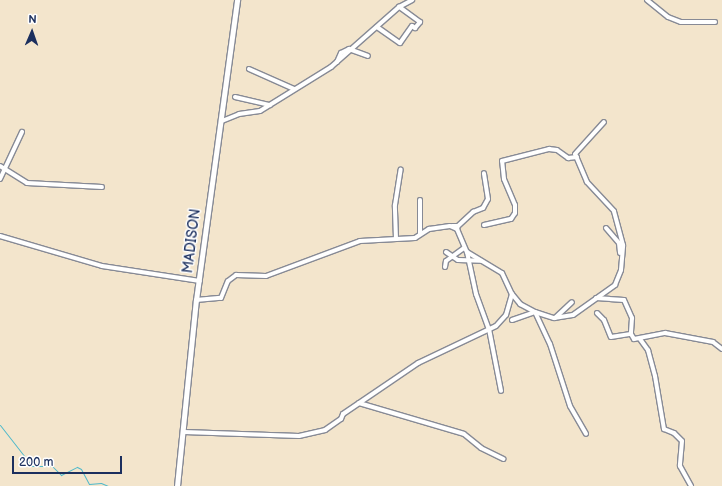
<!DOCTYPE html>
<html>
<head>
<meta charset="utf-8">
<style>
	body { margin:0 }
	#map { position:relative; width:722px; height:486px; overflow:hidden; background:#f3e5cc; font-family:"Balsamiq Sans",sans-serif }
	div>[style] { position:absolute }
	[style*='--x'] { left:calc(var(--x)*1px); top:calc(var(--y)*1px); width:calc(var(--w)*1px); rotate:calc(var(--a)*1deg) }
	.stream>* { height:1px; margin:-0.5px; padding:0 0.5px; transform-origin:0.5px; border-radius:0.5px; background:#4eb9ca }
	.roads { filter:drop-shadow(1px 0 #878a95) drop-shadow(-1px 0 #878a95) drop-shadow(0 1px #878a95) drop-shadow(0 -1px #878a95) }
	.minor>* { height:4px; margin:-2px; padding:0 2px; transform-origin:2px; border-radius:2px; background:#fff }
	.tertiary>* { height:5px; margin:-2.5px; padding:0 2.5px; transform-origin:2.5px; border-radius:2.5px; background:#fff }
	span { translate:-50% -50%; white-space:nowrap; text-align:center; line-height:1.15; -webkit-text-stroke:3px #fff; paint-order:stroke }
	.street-label { font-size:14px; color:#1b2f5e }
	.north { position:absolute; left:12px; top:12px; width:40px; height:40px; -webkit-text-stroke:3px #fff; paint-order:stroke; rotate:2deg; font-size:11px; font-weight:700; line-height:16px; text-align:center; color:#1b2f5e }
	.north::after { content:''; display:block; margin:auto; width:14px; height:18px; background:#1b2f5e; clip-path:polygon(50% 0,100% 100%,50% 72%,0 100%) }
	.scale { position:absolute; left:12px; top:456px; width:110px; height:18px; box-sizing:border-box; border:2px solid #1b2f5e; border-top:0; padding-left:5px; font-size:12px; line-height:14px; white-space:nowrap; color:#1b2f5e; -webkit-text-stroke:3px #fff; paint-order:stroke }
</style>
</head>
<body>
<div id="map">
	<div class="stream">
		<div style="--x:0;--y:425;--w:52;--a:52"></div>
		<div style="--x:32;--y:466;--w:20;--a:0"></div>
		<div style="--x:52;--y:466;--w:13;--a:45"></div>
		<div style="--x:61;--y:475;--w:18;--a:-27"></div>
		<div style="--x:77;--y:467;--w:4;--a:27"></div>
		<div style="--x:81;--y:469;--w:17;--a:62"></div>
		<div style="--x:89;--y:484;--w:12;--a:-5"></div>
		<div style="--x:101;--y:483;--w:8;--a:23"></div>
	</div>
	<div class="roads">
		<div class="minor">
			<div style="--x:647;--y:0;--w:27;--a:39"></div>
			<div style="--x:668;--y:17;--w:14;--a:21"></div>
			<div style="--x:681;--y:22;--w:34;--a:0"></div>
			<div style="--x:377;--y:27;--w:28;--a:35"></div>
			<div style="--x:400;--y:43;--w:21;--a:-55"></div>
			<div style="--x:412;--y:26;--w:4;--a:34"></div>
			<div style="--x:415;--y:28;--w:8;--a:-50"></div>
			<div style="--x:420;--y:22;--w:26;--a:-144"></div>
			<div style="--x:337;--y:62;--w:10;--a:-66"></div>
			<div style="--x:341;--y:53;--w:9;--a:-27"></div>
			<div style="--x:349;--y:49;--w:20;--a:20"></div>
			<div style="--x:249;--y:69;--w:49;--a:24"></div>
			<div style="--x:235;--y:97;--w:36;--a:13"></div>
			<div style="--x:222;--y:121;--w:18;--a:-22"></div>
			<div style="--x:239;--y:114;--w:21;--a:-8"></div>
			<div style="--x:260;--y:111;--w:84;--a:-31.8"></div>
			<div style="--x:331;--y:67;--w:91;--a:-41.4"></div>
			<div style="--x:399;--y:7;--w:15;--a:-28"></div>
			<div style="--x:0;--y:166;--w:32;--a:32"></div>
			<div style="--x:27;--y:183;--w:75;--a:3.1"></div>
			<div style="--x:0;--y:179;--w:52;--a:-64.9"></div>
			<div style="--x:484;--y:225;--w:28;--a:-13"></div>
			<div style="--x:511;--y:219;--w:7;--a:-56"></div>
			<div style="--x:515;--y:213;--w:8;--a:-90"></div>
			<div style="--x:515;--y:205;--w:28;--a:-113"></div>
			<div style="--x:504;--y:179;--w:18;--a:-96"></div>
			<div style="--x:502;--y:161;--w:49;--a:-14.3"></div>
			<div style="--x:549;--y:149;--w:8;--a:7"></div>
			<div style="--x:557;--y:150;--w:14;--a:36"></div>
			<div style="--x:568;--y:158;--w:9;--a:-6"></div>
			<div style="--x:452;--y:226;--w:6;--a:0"></div>
			<div style="--x:458;--y:226;--w:21;--a:-43"></div>
			<div style="--x:473;--y:212;--w:11;--a:-22"></div>
			<div style="--x:483;--y:208;--w:10;--a:-61"></div>
			<div style="--x:488;--y:199;--w:26;--a:-99"></div>
			<div style="--x:606;--y:228;--w:20;--a:49"></div>
			<div style="--x:619;--y:243;--w:10;--a:84"></div>
			<div style="--x:420;--y:234;--w:34;--a:-90"></div>
			<div style="--x:0;--y:236;--w:106;--a:16.4"></div>
			<div style="--x:102;--y:266;--w:99;--a:8.7"></div>
			<div style="--x:396;--y:239;--w:34;--a:-92"></div>
			<div style="--x:395;--y:205;--w:36;--a:-81"></div>
			<div style="--x:446;--y:252;--w:14;--a:34"></div>
			<div style="--x:458;--y:260;--w:23;--a:2"></div>
			<div style="--x:467;--y:252;--w:43;--a:77.9"></div>
			<div style="--x:476;--y:294;--w:37;--a:70"></div>
			<div style="--x:489;--y:329;--w:63;--a:79"></div>
			<div style="--x:445;--y:267;--w:6;--a:-81"></div>
			<div style="--x:446;--y:261;--w:22;--a:-36"></div>
			<div style="--x:596;--y:298;--w:28;--a:4"></div>
			<div style="--x:624;--y:300;--w:20;--a:66"></div>
			<div style="--x:632;--y:318;--w:16;--a:94"></div>
			<div style="--x:631;--y:334;--w:6;--a:59"></div>
			<div style="--x:634;--y:339;--w:32;--a:-11"></div>
			<div style="--x:665;--y:333;--w:49;--a:10.6"></div>
			<div style="--x:713;--y:342;--w:11;--a:38"></div>
			<div style="--x:196;--y:300;--w:25;--a:-5"></div>
			<div style="--x:221;--y:298;--w:18;--a:-68"></div>
			<div style="--x:228;--y:281;--w:10;--a:-37"></div>
			<div style="--x:236;--y:275;--w:30;--a:2"></div>
			<div style="--x:266;--y:276;--w:100;--a:-20.4"></div>
			<div style="--x:360;--y:241;--w:55;--a:-3.1"></div>
			<div style="--x:415;--y:238;--w:17;--a:-33"></div>
			<div style="--x:429;--y:229;--w:21;--a:-8"></div>
			<div style="--x:450;--y:226;--w:8;--a:23"></div>
			<div style="--x:457;--y:229;--w:25;--a:67"></div>
			<div style="--x:467;--y:252;--w:41;--a:31"></div>
			<div style="--x:502;--y:273;--w:23;--a:65"></div>
			<div style="--x:512;--y:294;--w:13;--a:51"></div>
			<div style="--x:520;--y:304;--w:17;--a:28"></div>
			<div style="--x:535;--y:312;--w:20;--a:18"></div>
			<div style="--x:554;--y:318;--w:19;--a:-9"></div>
			<div style="--x:573;--y:315;--w:52;--a:-35.5"></div>
			<div style="--x:615;--y:285;--w:16;--a:-68"></div>
			<div style="--x:621;--y:270;--w:25;--a:-85"></div>
			<div style="--x:623;--y:245;--w:35;--a:-105"></div>
			<div style="--x:614;--y:211;--w:40;--a:-133"></div>
			<div style="--x:587;--y:182;--w:30;--a:-113"></div>
			<div style="--x:575;--y:154;--w:43;--a:-47.8"></div>
			<div style="--x:597;--y:313;--w:10;--a:45"></div>
			<div style="--x:604;--y:320;--w:18;--a:68"></div>
			<div style="--x:611;--y:337;--w:20;--a:-9"></div>
			<div style="--x:555;--y:318;--w:23;--a:-43"></div>
			<div style="--x:512;--y:320;--w:24;--a:-19"></div>
			<div style="--x:535;--y:312;--w:35;--a:65"></div>
			<div style="--x:550;--y:344;--w:65;--a:72.1"></div>
			<div style="--x:570;--y:406;--w:32;--a:60"></div>
			<div style="--x:640;--y:339;--w:14;--a:54"></div>
			<div style="--x:648;--y:350;--w:27;--a:75"></div>
			<div style="--x:655;--y:376;--w:54;--a:80.4"></div>
			<div style="--x:664;--y:429;--w:11;--a:22"></div>
			<div style="--x:674;--y:433;--w:11;--a:45"></div>
			<div style="--x:682;--y:441;--w:25;--a:95"></div>
			<div style="--x:680;--y:466;--w:23;--a:61"></div>
			<div style="--x:359;--y:403;--w:109;--a:16.4"></div>
			<div style="--x:464;--y:434;--w:22;--a:39"></div>
			<div style="--x:481;--y:448;--w:25;--a:26"></div>
			<div style="--x:184;--y:432;--w:115;--a:2"></div>
			<div style="--x:299;--y:436;--w:27;--a:-13"></div>
			<div style="--x:325;--y:430;--w:19;--a:-35"></div>
			<div style="--x:341;--y:419;--w:5;--a:-68"></div>
			<div style="--x:343;--y:414;--w:91;--a:-34.2"></div>
			<div style="--x:418;--y:363;--w:86;--a:-25.4"></div>
			<div style="--x:496;--y:326;--w:15;--a:-48"></div>
			<div style="--x:506;--y:315;--w:22;--a:-74"></div>
		</div>
		<div class="tertiary">
			<div style="--x:177;--y:486;--w:187;--a:-84.2"></div>
			<div style="--x:196;--y:300;--w:303;--a:-82.2"></div>
		</div>
	</div>
	<div class="street-label">
		<span style="left:192px;top:241px;rotate:-83deg">MADISON</span>
	</div>
	<div class="north">N</div>
	<div class="scale">200 m</div>
</div>
</body>
</html>
